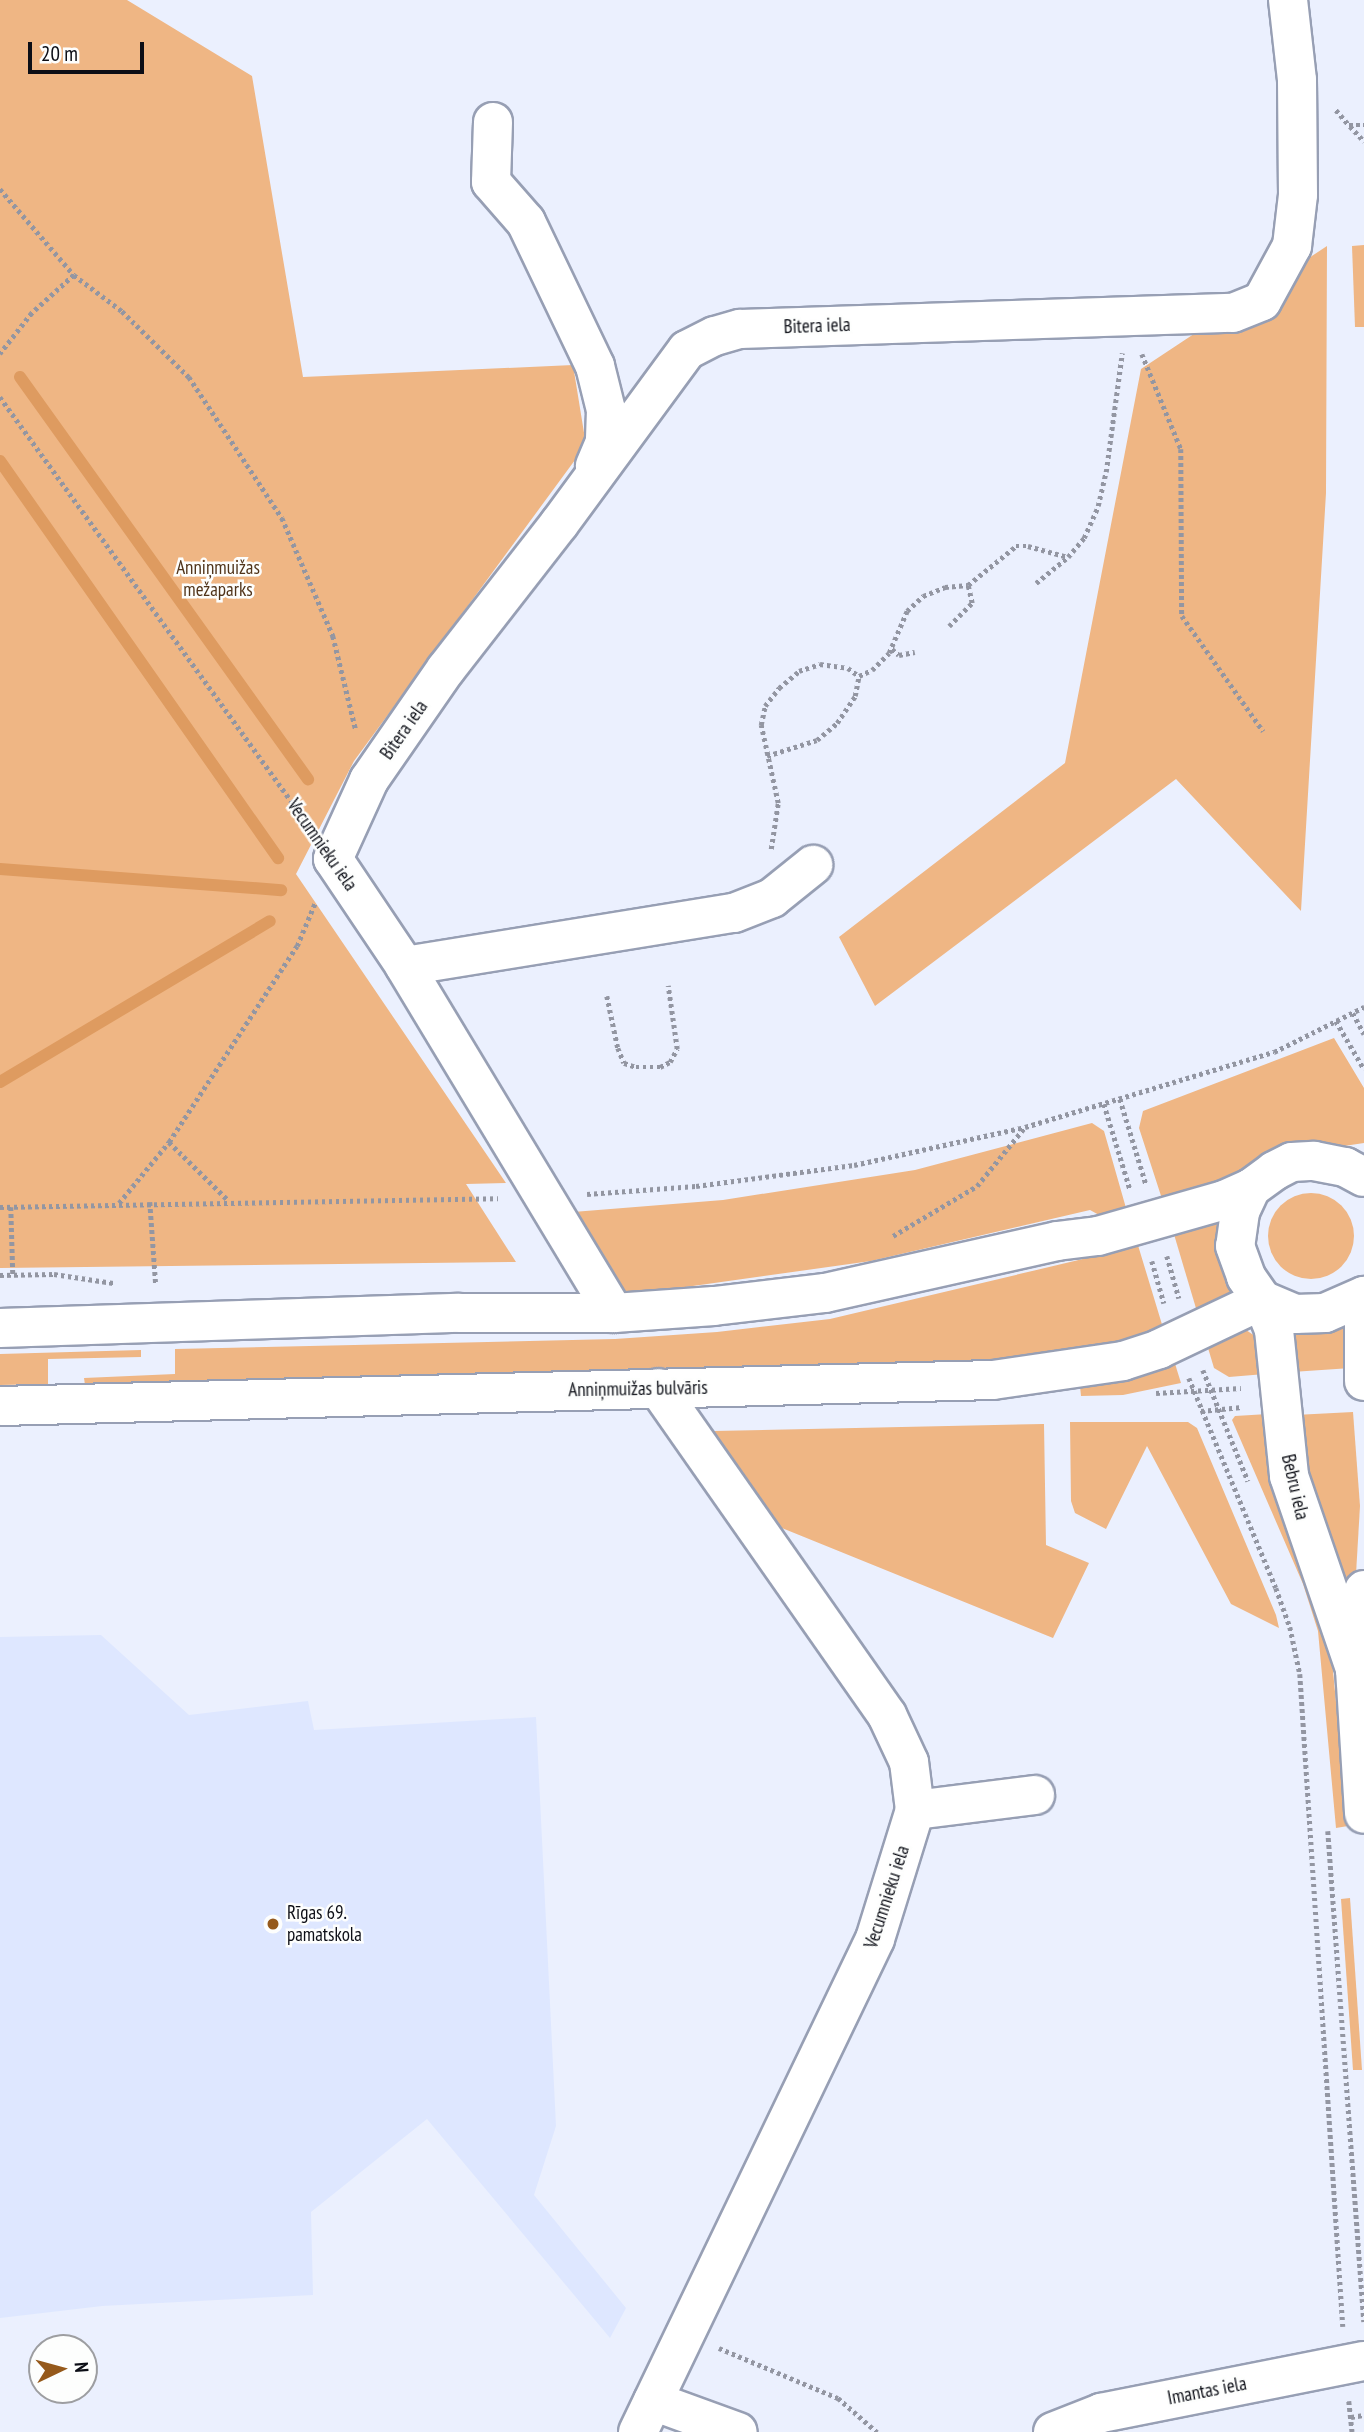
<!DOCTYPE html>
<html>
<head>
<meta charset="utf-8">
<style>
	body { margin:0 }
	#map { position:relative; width:1364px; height:2432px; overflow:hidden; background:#ebf0fe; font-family:"PT Sans Narrow",sans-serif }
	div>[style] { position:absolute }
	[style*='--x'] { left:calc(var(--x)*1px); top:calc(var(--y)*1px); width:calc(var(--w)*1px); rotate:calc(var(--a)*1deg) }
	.built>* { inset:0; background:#dee7ff }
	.green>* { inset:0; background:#efb684 }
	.round { border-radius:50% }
	.stream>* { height:12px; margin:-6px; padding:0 6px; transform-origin:6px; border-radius:6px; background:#de9b60 }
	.path>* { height:4.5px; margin-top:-2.25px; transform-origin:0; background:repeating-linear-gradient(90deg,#9396a2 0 3.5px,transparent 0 7px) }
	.roads { filter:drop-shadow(2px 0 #979fb4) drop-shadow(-2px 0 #979fb4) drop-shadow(0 2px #979fb4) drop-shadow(0 -2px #979fb4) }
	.minor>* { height:38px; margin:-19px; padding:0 19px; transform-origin:19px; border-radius:19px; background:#fff }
	.dots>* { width:19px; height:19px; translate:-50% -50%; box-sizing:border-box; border:4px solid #fdfefd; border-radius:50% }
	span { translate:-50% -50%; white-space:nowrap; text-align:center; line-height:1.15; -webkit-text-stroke:5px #fdfefd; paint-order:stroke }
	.street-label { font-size:19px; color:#0c0e16 }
	.park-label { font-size:19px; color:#50341a }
	.poi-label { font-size:19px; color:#0c0e16 }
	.left { translate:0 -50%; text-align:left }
	.north { position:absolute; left:28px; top:2334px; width:70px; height:70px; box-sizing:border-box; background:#fdfefd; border:2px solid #9d9ea1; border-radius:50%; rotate:85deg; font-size:19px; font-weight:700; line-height:28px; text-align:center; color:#0c0e16 }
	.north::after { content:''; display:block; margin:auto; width:24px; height:32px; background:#95591b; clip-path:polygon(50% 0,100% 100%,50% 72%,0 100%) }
	.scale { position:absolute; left:28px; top:42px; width:116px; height:32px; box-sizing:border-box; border:4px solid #0c0e16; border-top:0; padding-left:9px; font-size:21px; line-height:24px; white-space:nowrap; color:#0c0e16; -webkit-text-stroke:5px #fdfefd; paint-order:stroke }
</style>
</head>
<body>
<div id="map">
	<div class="built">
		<div style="clip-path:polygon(101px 1635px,189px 1715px,308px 1701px,314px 1730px,536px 1717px,556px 2126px,534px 2195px,626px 2308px,610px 2338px,427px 2119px,311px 2212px,313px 2295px,102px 2306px,0 2318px,0 1637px)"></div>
	</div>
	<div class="green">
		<div style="clip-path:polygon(0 0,127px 0,252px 76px,303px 377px,573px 365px,586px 445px,354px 761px,296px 874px,506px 1183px,466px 1184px,516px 1262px,0 1268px)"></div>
		<div style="clip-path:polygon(1364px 245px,1364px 327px,1355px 327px,1352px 246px)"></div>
		<div style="clip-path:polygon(1327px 246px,1326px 493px,1301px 911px,1176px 779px,875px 1006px,839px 937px,1065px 763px,1141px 369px)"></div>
		<div style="clip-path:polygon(1334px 1038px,1364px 1088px,1364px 1143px,1344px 1146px,1300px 1143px,1235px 1181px,1163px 1202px,1139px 1128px,1143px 1111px)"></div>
		<div style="clip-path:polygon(1092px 1123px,1104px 1131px,1128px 1215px,1110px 1221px,1090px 1210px,871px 1261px,643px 1293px,627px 1292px,611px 1280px,573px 1212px,723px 1200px,915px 1170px)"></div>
		<div class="round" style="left:1268px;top:1193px;width:86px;height:86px"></div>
		<div style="clip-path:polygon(1221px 1219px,1237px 1290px,1198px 1315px,1173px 1231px)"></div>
		<div style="clip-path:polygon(1137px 1242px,1164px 1331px,1139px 1341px,992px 1362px,659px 1368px,85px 1385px,84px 1378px,175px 1374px,175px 1349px,615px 1339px,717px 1332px,830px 1319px,1087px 1258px)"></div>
		<div style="clip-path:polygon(1345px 1322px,1351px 1368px,1292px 1372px,1293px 1328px)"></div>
		<div style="clip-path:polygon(1233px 1328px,1246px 1330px,1255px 1336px,1265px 1374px,1229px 1377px,1214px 1368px,1205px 1338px)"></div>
		<div style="clip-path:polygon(141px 1350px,141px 1357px,48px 1359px,48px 1384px,0 1385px,0 1354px)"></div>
		<div style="clip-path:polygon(1172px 1354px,1181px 1383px,1123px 1395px,1081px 1396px,1080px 1386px)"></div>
		<div style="clip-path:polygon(1353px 1412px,1360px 1506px,1354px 1608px,1310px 1505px,1295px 1415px)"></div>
		<div style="clip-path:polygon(1268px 1414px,1330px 1640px,1348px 1826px,1336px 1828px,1318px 1631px,1303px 1584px,1232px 1420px,1235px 1416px)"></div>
		<div style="clip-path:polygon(1070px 1422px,1188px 1422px,1197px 1428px,1276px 1615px,1279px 1628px,1231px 1604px,1147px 1446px,1106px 1529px,1075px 1513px,1071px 1501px)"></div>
		<div style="clip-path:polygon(1044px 1424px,1046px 1545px,1089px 1563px,1053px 1638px,772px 1524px,714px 1431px)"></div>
		<div style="clip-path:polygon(1350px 1898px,1362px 2070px,1353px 2070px,1341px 1899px)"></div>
	</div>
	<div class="stream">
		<div style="--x:20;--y:377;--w:495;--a:54.4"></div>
		<div style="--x:0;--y:461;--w:485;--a:55"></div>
		<div style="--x:0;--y:869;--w:282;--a:4.3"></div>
		<div style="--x:0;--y:1082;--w:314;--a:-30.8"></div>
	</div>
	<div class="path">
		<div style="--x:1336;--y:110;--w:20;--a:49"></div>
		<div style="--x:1349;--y:125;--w:15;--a:0"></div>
		<div style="--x:1350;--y:126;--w:21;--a:47"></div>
		<div style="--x:0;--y:189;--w:113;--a:49.3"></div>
		<div style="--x:74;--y:275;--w:57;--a:137.9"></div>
		<div style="--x:32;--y:313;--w:52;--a:128"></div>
		<div style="--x:74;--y:275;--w:60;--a:36.9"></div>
		<div style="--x:122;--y:311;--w:94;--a:44.6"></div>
		<div style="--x:189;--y:377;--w:169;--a:56.6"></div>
		<div style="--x:282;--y:518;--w:129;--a:66.6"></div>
		<div style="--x:333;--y:636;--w:97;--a:76.3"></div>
		<div style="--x:1142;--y:354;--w:103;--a:67.7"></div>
		<div style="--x:1181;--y:449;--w:167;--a:89.7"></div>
		<div style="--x:1182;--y:616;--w:141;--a:54.8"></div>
		<div style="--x:0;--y:397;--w:525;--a:54.22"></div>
		<div style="--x:1036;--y:583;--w:41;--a:-39.1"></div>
		<div style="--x:1068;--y:557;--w:25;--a:-50"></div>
		<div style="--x:1084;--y:538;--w:35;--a:-66"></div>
		<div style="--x:1098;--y:506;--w:35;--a:-77"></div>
		<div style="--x:1106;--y:472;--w:120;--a:-82.3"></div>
		<div style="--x:949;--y:626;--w:33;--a:-45"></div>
		<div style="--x:972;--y:603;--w:18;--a:-103"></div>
		<div style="--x:892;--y:649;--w:9;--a:41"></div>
		<div style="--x:899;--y:655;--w:16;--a:-11"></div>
		<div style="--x:767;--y:756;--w:52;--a:-17.7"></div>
		<div style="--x:817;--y:740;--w:26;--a:-40"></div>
		<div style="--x:837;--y:723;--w:32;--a:-56"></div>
		<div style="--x:855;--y:696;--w:20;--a:-79"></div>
		<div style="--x:771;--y:849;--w:47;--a:-81.3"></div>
		<div style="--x:778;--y:803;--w:80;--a:-102.3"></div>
		<div style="--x:761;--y:725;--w:19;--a:-78"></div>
		<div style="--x:765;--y:706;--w:23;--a:-52"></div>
		<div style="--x:779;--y:688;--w:26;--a:-40"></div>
		<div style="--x:799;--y:671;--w:22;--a:-18"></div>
		<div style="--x:820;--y:664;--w:28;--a:8"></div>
		<div style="--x:848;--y:668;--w:14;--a:36"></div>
		<div style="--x:859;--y:676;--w:14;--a:-25"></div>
		<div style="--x:872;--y:670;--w:24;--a:-45"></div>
		<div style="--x:889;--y:653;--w:46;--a:-66.8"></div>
		<div style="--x:907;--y:611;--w:22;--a:-43"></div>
		<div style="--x:923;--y:596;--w:24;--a:-22"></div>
		<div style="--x:945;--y:587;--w:23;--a:-5"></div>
		<div style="--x:968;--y:585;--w:62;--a:-39.1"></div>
		<div style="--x:1016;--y:546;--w:12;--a:0"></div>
		<div style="--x:1028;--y:546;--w:41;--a:15.4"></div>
		<div style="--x:607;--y:996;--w:53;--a:78.1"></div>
		<div style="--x:618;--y:1048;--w:16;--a:68"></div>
		<div style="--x:624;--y:1063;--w:13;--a:18"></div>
		<div style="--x:636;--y:1067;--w:24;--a:0"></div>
		<div style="--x:660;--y:1067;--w:11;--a:-27"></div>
		<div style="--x:670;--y:1062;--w:15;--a:-62"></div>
		<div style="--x:677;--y:1049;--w:64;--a:-98.1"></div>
		<div style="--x:1353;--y:1013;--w:24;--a:62"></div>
		<div style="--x:1336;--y:1021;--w:56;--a:59.7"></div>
		<div style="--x:1120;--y:1099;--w:89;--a:73"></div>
		<div style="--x:1104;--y:1104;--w:89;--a:73"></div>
		<div style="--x:169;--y:1142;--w:83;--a:44.5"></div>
		<div style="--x:587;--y:1194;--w:109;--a:-4.2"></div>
		<div style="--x:696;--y:1186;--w:159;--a:-7.6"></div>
		<div style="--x:854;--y:1165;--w:175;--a:-12.5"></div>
		<div style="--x:1025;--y:1127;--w:260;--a:-16.8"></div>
		<div style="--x:1274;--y:1052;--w:101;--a:-26.6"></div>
		<div style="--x:150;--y:1202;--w:83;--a:85.9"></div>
		<div style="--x:119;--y:1203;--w:79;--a:-50.7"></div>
		<div style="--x:169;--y:1142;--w:234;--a:-56.9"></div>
		<div style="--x:297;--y:946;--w:47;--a:-67.3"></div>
		<div style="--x:0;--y:1207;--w:498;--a:-1"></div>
		<div style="--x:11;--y:1207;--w:67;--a:88.3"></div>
		<div style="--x:893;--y:1236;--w:98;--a:-30.8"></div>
		<div style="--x:977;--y:1186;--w:76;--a:-50.9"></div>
		<div style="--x:1167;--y:1256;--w:44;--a:74.1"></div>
		<div style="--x:1152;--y:1261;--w:44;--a:74.1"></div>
		<div style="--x:0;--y:1275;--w:54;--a:-1.1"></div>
		<div style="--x:54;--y:1274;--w:60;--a:8.7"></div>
		<div style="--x:1203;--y:1370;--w:120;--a:67.9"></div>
		<div style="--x:1189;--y:1378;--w:227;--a:67.5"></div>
		<div style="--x:1276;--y:1588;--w:41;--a:70.3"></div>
		<div style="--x:1290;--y:1627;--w:48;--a:78"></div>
		<div style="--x:1300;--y:1674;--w:654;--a:86.23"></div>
		<div style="--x:1156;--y:1393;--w:85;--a:-3.4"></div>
		<div style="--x:1201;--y:1411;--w:41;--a:-5.6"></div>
		<div style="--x:1328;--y:1831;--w:492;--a:85.8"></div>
		<div style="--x:719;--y:2348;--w:129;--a:22.8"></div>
		<div style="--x:838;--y:2398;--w:52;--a:41.1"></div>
		<div style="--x:1349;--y:2401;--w:31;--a:84"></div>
		<div style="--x:1351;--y:2417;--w:13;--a:-9"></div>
	</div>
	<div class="roads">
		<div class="minor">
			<div style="--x:493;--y:122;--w:60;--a:91.9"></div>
			<div style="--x:491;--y:182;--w:53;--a:48.8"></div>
			<div style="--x:526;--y:222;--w:160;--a:64.4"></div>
			<div style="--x:595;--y:366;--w:45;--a:76"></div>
			<div style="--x:606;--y:410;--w:32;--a:92"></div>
			<div style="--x:605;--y:442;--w:26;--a:113"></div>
			<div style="--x:405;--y:966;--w:333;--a:-9.2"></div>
			<div style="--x:734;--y:913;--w:41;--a:-21.5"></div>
			<div style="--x:772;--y:898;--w:53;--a:-38.8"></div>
			<div style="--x:1251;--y:1188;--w:26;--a:115"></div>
			<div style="--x:1240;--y:1212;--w:34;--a:98"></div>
			<div style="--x:1235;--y:1246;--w:33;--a:70"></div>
			<div style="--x:1246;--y:1277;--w:28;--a:55"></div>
			<div style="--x:1262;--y:1300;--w:36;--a:23"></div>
			<div style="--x:1295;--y:1314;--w:30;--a:-2"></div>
			<div style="--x:1325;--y:1313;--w:43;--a:-23.6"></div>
			<div style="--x:1364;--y:1296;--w:85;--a:90"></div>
			<div style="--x:1262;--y:1300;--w:32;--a:68"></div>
			<div style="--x:1274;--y:1330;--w:147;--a:84.1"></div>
			<div style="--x:1289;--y:1476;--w:204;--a:71.1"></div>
			<div style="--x:614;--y:1313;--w:405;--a:-121.1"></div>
			<div style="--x:405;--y:966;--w:129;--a:-123.9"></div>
			<div style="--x:333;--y:859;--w:87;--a:-65.5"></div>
			<div style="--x:369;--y:780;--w:135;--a:-55.3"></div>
			<div style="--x:446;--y:669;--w:184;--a:-52.1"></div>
			<div style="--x:559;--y:524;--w:216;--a:-53.7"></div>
			<div style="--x:687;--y:350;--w:31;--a:-27"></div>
			<div style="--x:715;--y:336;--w:26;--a:-16"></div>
			<div style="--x:740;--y:329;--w:493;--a:-1.9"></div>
			<div style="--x:1233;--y:313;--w:31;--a:-22"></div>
			<div style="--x:1262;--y:301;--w:63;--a:-61.4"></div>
			<div style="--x:1292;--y:246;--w:51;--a:-83.3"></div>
			<div style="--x:1298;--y:195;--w:115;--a:-90.5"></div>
			<div style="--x:1297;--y:80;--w:81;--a:-96.4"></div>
			<div style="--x:0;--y:1328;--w:459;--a:-1.9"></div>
			<div style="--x:459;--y:1313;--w:155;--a:0"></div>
			<div style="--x:614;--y:1313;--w:100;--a:-4"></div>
			<div style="--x:714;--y:1306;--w:112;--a:-6.7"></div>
			<div style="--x:825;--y:1293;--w:238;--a:-12.6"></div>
			<div style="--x:1057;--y:1241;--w:41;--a:-7"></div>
			<div style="--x:1098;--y:1236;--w:131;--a:-15.9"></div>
			<div style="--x:1224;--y:1200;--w:30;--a:-24"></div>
			<div style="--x:1251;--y:1188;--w:29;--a:-36"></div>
			<div style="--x:1274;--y:1171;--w:20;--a:-27"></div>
			<div style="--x:1292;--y:1162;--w:22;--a:-3"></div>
			<div style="--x:1314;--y:1161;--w:32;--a:11"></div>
			<div style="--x:1345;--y:1167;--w:21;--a:28"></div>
			<div style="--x:0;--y:1406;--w:993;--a:-1.5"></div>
			<div style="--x:993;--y:1380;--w:131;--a:-8.3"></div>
			<div style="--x:1123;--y:1361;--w:38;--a:-18"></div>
			<div style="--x:1159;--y:1349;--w:114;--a:-25.4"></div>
			<div style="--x:1364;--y:1590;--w:80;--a:96.5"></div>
			<div style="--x:1355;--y:1669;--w:145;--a:86.4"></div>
			<div style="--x:915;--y:1810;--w:121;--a:-7.1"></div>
			<div style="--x:653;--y:2401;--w:90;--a:20"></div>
			<div style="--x:638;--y:2432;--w:547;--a:-64.32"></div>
			<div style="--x:875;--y:1939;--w:135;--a:-72.8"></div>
			<div style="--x:915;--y:1810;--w:48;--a:-97.1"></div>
			<div style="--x:909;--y:1762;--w:52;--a:-115.1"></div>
			<div style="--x:887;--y:1715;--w:399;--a:-125"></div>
			<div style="--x:1053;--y:2432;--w:52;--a:-21.6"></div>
			<div style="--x:1101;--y:2413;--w:268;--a:-11.2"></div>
		</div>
	</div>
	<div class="dots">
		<div style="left:273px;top:1924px;background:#95591b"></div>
	</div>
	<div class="street-label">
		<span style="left:817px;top:326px;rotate:-2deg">Bitera iela</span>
		<span style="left:404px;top:730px;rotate:-55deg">Bitera iela</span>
		<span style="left:322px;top:845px;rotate:55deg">Vecumnieku iela</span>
		<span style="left:638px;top:1389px;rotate:-1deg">Anniņmuižas bulvāris</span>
		<span style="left:1295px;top:1487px;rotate:77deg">Bebru iela</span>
		<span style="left:887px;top:1897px;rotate:-72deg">Vecumnieku iela</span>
		<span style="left:1207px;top:2391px;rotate:-11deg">Imantas iela</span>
	</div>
	<div class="park-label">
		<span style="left:218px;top:579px">Anniņmuižas<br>mežaparks</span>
	</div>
	<div class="poi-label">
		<span class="left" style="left:287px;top:1924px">Rīgas 69.<br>pamatskola</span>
	</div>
	<div class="north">N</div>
	<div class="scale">20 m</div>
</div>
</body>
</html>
